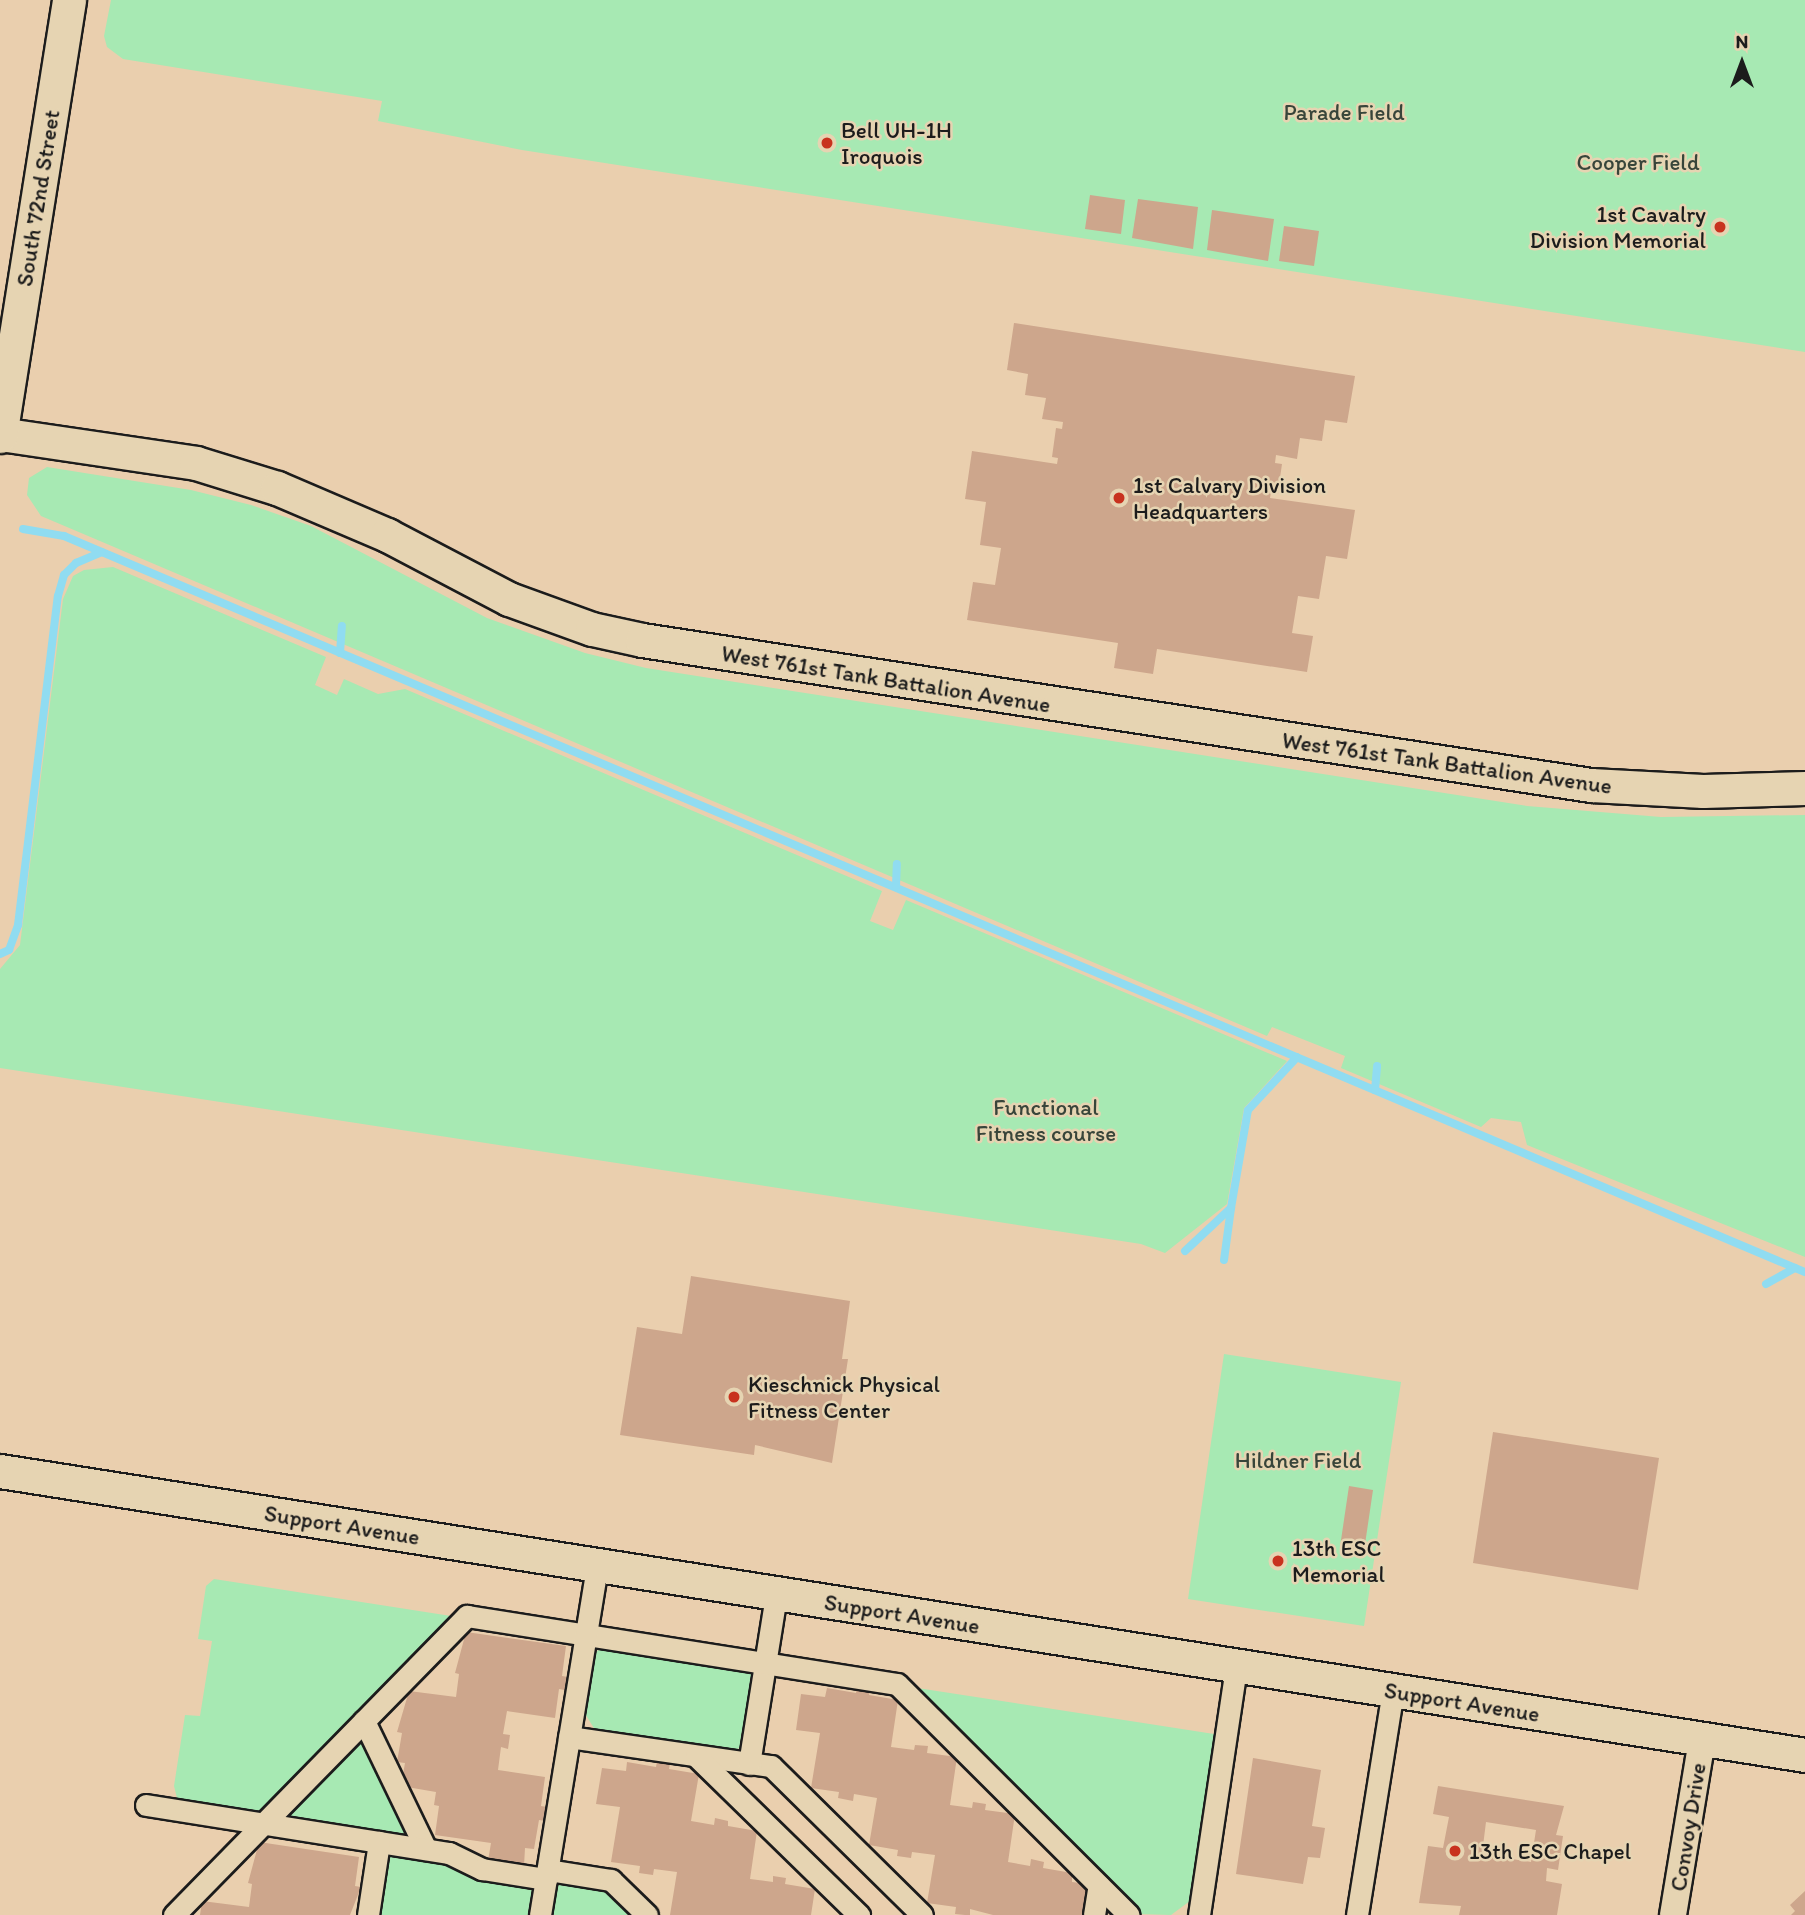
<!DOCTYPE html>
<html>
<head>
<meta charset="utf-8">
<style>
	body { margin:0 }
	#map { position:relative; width:1805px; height:1915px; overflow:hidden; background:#eacfae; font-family:Itim,sans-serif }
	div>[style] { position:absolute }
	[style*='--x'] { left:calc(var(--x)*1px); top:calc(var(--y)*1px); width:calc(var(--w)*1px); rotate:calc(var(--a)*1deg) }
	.green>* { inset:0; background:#a7e9b3 }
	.stream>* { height:8px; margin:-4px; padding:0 4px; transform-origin:4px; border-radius:4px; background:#90dcf1 }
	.building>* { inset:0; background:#cda68c }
	.roads { filter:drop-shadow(2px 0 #1c1c1c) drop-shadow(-2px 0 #1c1c1c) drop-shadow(0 2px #1c1c1c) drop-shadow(0 -2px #1c1c1c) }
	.pedestrian>* { height:21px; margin:-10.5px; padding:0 10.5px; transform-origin:10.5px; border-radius:10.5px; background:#e6d4b2 }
	.minor>* { height:26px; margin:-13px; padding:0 13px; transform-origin:13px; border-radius:13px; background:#e6d4b2 }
	.tertiary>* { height:33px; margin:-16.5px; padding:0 16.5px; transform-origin:16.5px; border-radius:16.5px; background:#e6d4b2 }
	.dots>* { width:19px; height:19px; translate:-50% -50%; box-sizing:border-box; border:4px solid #e6d4b2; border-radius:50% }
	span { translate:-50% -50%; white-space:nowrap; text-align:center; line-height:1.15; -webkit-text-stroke:5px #e6d4b2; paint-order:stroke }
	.park-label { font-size:23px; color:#38453a }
	.poi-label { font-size:23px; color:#1c1c1c }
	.left { translate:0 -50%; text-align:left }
	.right { translate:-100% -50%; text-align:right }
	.street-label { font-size:23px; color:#1c1c1c }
	.north { position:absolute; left:1707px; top:28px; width:70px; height:70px; -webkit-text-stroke:5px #e6d4b2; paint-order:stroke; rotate:0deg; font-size:19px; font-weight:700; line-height:28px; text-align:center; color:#1c1c1c }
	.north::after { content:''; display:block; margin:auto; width:24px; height:32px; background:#1c1c1c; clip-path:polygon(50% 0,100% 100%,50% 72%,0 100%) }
</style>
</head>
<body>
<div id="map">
	<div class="green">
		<div style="clip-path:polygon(111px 0,1805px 0,1805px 352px,522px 150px,378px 121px,382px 101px,123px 59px,107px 47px,104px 36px)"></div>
		<div style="clip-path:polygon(47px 467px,191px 490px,251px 505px,311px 526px,487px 618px,585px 653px,646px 668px,1527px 806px,1661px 817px,1805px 815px,1805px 1257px,1527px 1145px,1521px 1122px,1491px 1118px,1481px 1127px,1341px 1068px,1345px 1056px,1272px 1027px,1267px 1036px,41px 516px,27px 495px,29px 478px)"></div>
		<div style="clip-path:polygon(113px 567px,326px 657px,315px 685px,337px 695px,344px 679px,378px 694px,405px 689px,882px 891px,870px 921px,893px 930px,906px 900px,1287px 1061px,1244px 1108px,1227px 1204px,1165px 1253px,1141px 1244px,0 1068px,0 969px,20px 945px,63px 599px,73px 576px,84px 570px)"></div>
		<div style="clip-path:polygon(1224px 1354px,1401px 1382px,1364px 1626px,1188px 1599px)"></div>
		<div style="clip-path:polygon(214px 1579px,451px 1616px,453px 1618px,267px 1809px,254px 1813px,186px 1804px,177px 1798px,174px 1786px,185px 1715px,200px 1716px,212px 1641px,198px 1639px,206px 1586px)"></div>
		<div style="clip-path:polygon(606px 1646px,741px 1666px,751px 1672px,754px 1678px,741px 1747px,733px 1751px,597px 1733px,582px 1709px,590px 1655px)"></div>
		<div style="clip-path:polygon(911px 1687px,1214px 1734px,1218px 1739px,1194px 1898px,1171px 1915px,1139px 1914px)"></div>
		<div style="clip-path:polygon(362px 1734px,415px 1838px,286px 1818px,284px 1813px)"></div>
		<div style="clip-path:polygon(391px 1852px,449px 1862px,525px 1883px,535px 1894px,533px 1915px,376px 1915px,385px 1857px)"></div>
		<div style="clip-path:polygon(561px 1882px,609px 1887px,637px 1915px,549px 1915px,555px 1888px)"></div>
	</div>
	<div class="stream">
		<div style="--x:23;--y:529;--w:42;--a:9.7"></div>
		<div style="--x:64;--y:536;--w:1890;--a:22.92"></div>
		<div style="--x:340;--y:653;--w:27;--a:-86"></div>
		<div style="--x:896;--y:887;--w:23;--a:-88"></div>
		<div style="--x:0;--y:954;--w:10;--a:-24"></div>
		<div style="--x:9;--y:950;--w:27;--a:-70"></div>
		<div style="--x:18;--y:925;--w:331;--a:-83.1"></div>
		<div style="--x:58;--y:596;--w:22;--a:-74"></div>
		<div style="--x:64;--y:575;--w:17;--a:-45"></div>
		<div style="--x:76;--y:563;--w:28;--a:-23"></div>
		<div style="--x:1375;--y:1090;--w:24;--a:-85"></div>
		<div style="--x:1185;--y:1251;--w:63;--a:-43.1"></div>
		<div style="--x:1231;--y:1208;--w:99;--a:-80.2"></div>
		<div style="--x:1248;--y:1110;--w:72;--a:-47.2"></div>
		<div style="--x:1224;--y:1260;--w:52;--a:-82.3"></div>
		<div style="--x:1766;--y:1284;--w:33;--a:-29"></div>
	</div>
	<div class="building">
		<div style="clip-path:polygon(1090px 195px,1125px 200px,1121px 234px,1085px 229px)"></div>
		<div style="clip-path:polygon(1138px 199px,1198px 207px,1193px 249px,1132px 238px)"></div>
		<div style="clip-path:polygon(1212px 210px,1274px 219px,1268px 261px,1207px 250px)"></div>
		<div style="clip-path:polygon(1284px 226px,1319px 231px,1314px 266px,1279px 261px)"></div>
		<div style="clip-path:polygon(1014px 323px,1355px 376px,1347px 423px,1325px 420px,1322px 441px,1300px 438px,1297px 459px,1276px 455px,1275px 463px,1282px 464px,1280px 478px,1278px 494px,1271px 492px,1270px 498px,1355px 510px,1347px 559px,1326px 556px,1319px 599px,1298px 596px,1292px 633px,1313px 636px,1307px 672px,1157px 649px,1153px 674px,1114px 668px,1118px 643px,967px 620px,973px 582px,995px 585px,1001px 548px,980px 545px,986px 502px,965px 499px,972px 451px,1057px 464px,1058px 458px,1052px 457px,1056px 428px,1062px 429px,1063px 422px,1042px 419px,1046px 398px,1025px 395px,1028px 374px,1007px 370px)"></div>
		<div style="clip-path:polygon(691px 1276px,850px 1301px,842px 1359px,848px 1359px,832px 1463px,755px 1445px,754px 1455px,620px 1435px,637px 1327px,682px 1334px)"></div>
		<div style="clip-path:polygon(1493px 1432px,1659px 1458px,1638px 1590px,1473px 1563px)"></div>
		<div style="clip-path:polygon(1349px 1486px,1373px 1490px,1364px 1551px,1340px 1547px)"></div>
		<div style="clip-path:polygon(466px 1632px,566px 1646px,562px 1676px,568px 1677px,565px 1690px,559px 1689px,555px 1718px,507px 1711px,503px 1734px,510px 1735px,508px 1749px,501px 1747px,498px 1770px,545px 1777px,541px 1806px,547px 1807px,545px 1821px,539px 1820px,534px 1849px,525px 1848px,524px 1866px,488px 1861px,491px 1843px,435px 1835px,439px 1806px,434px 1805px,436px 1792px,401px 1786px,405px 1763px,397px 1762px,402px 1733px,397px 1732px,409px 1691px,456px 1697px,459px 1674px,455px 1673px)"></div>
		<div style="clip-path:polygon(857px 1687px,870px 1689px,869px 1695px,898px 1700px,891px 1747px,914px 1750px,915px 1745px,928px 1746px,927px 1753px,957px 1757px,950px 1805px,972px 1808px,973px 1802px,986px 1804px,985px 1810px,1015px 1814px,1008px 1862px,1030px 1866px,1031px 1859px,1044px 1862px,1043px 1868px,1072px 1873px,1072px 1882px,1088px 1884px,1084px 1915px,993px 1915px,970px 1909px,970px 1915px,965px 1915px,955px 1914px,956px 1907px,927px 1903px,935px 1855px,912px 1852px,911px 1858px,897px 1856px,898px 1850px,869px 1845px,877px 1798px,854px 1794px,853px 1801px,838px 1798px,839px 1792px,811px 1788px,820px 1733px,796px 1730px,801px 1694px,825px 1697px,827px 1688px,856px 1693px)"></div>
		<div style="clip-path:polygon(1253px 1758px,1321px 1770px,1312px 1826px,1325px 1828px,1320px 1858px,1308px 1857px,1303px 1884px,1236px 1874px)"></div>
		<div style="clip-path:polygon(657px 1761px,670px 1763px,669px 1769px,699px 1774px,691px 1821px,714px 1825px,715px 1818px,728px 1821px,728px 1826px,757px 1831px,750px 1879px,773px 1882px,773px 1876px,786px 1878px,785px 1884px,815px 1889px,811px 1915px,670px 1915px,677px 1872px,654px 1869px,653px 1875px,639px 1873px,640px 1866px,611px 1862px,620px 1807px,596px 1804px,602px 1768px,626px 1771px,627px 1762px,656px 1767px)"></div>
		<div style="clip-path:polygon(evenodd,1438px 1786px,1564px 1806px,1556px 1835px,1563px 1836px,1558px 1870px,1547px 1868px,1546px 1881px,1562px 1884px,1557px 1915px,1459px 1915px,1461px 1906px,1419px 1903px,1428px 1846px,1443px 1848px,1449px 1817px,1433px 1814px,1438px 1786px,1486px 1822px,1536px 1830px,1531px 1862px,1482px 1854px,1486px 1822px)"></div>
		<div style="clip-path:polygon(259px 1842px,359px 1857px,355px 1886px,361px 1887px,350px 1915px,200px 1915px,202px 1901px,249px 1907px,252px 1884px,248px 1883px)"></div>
		<div style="clip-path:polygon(1805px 1891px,1805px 1915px,1791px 1915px,1795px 1911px,1790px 1905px)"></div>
	</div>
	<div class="roads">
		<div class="pedestrian">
			<div style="--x:364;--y:1721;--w:142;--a:64.2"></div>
			<div style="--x:569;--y:1737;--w:204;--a:8.2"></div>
			<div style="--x:771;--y:1766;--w:212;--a:44.6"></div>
			<div style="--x:696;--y:1756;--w:228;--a:44.3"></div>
			<div style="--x:749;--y:1764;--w:171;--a:-80.9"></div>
			<div style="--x:146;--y:1805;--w:307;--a:9"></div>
			<div style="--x:449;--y:1853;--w:37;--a:26"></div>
			<div style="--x:482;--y:1869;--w:65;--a:8.9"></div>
			<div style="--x:548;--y:1870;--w:64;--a:9"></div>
			<div style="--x:611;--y:1880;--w:50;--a:44.2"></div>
			<div style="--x:174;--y:1915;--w:419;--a:-45.6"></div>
			<div style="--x:467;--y:1616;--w:435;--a:9"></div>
			<div style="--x:897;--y:1684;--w:327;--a:44.9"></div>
			<div style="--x:368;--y:1915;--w:74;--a:-81.4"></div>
			<div style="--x:540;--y:1915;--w:354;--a:-80.7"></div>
			<div style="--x:1094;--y:1915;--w:30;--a:-81"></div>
			<div style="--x:1199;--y:1915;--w:252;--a:-81.5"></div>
			<div style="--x:1357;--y:1915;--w:227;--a:-80.9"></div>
		</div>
		<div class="minor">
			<div style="--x:1673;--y:1915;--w:178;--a:-80.6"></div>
		</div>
		<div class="tertiary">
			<div style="--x:0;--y:434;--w:198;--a:8.4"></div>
			<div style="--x:196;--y:463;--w:85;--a:17.2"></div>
			<div style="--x:277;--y:488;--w:120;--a:23.1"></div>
			<div style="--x:387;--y:535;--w:138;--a:27.7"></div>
			<div style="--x:509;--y:599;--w:88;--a:19.9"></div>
			<div style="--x:592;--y:629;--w:51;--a:12.4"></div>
			<div style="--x:642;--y:640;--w:960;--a:8.69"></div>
			<div style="--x:1591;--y:785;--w:112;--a:3.1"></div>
			<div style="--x:1703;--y:791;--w:102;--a:-1.7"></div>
			<div style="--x:0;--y:436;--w:441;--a:-81"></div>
			<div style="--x:0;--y:1471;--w:1827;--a:8.94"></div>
		</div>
	</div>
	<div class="dots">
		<div style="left:827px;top:143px;background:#c8321e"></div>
		<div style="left:1720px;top:227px;background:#c8321e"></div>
		<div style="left:1119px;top:498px;background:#c8321e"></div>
		<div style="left:734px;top:1397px;background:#c8321e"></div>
		<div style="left:1278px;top:1561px;background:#c8321e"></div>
		<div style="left:1455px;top:1851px;background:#c8321e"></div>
	</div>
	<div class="park-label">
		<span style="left:1344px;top:112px">Parade Field</span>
		<span style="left:1638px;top:162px">Cooper Field</span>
		<span style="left:1046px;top:1120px">Functional<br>Fitness course</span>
		<span style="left:1298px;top:1460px">Hildner Field</span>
	</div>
	<div class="poi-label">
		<span class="left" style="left:841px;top:143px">Bell UH-1H<br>Iroquois</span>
		<span class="right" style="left:1706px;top:227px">1st Cavalry<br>Division Memorial</span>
		<span class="left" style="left:1133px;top:498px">1st Calvary Division<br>Headquarters</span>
		<span class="left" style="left:748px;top:1397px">Kieschnick Physical<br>Fitness Center</span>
		<span class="left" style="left:1292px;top:1561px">13th ESC<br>Memorial</span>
		<span class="left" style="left:1469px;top:1851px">13th ESC Chapel</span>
	</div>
	<div class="street-label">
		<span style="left:38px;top:198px;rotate:-81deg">South 72nd Street</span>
		<span style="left:886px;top:679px;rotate:9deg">West 761st Tank Battalion Avenue</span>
		<span style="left:1447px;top:763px;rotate:8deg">West 761st Tank Battalion Avenue</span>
		<span style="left:342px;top:1525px;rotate:9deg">Support Avenue</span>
		<span style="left:902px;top:1614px;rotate:9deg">Support Avenue</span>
		<span style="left:1462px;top:1702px;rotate:9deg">Support Avenue</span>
		<span style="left:1688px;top:1827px;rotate:-81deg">Convoy Drive</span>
	</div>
	<div class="north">N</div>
</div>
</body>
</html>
